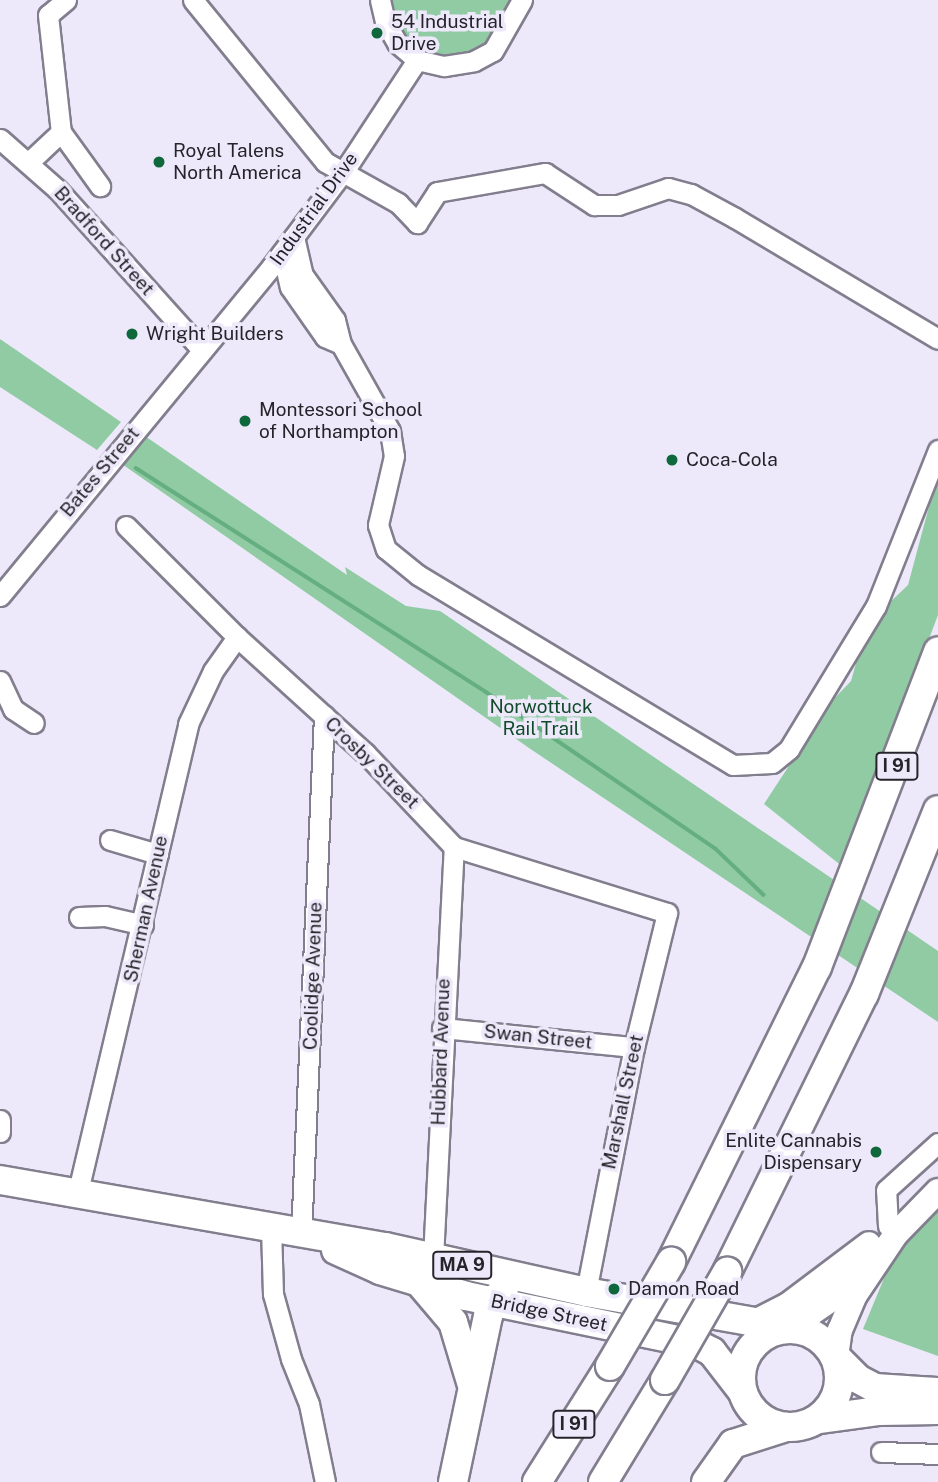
<!DOCTYPE html>
<html>
<head>
<meta charset="utf-8">
<style>
	body { margin:0 }
	#map { position:relative; width:938px; height:1482px; overflow:hidden; background:#ede9fa; font-family:"Public Sans",sans-serif }
	div>[style] { position:absolute }
	[style*='--x'] { left:calc(var(--x)*1px); top:calc(var(--y)*1px); width:calc(var(--w)*1px); rotate:calc(var(--a)*1deg) }
	.green>* { inset:0; background:#90cba3 }
	.stream>* { height:3.5px; margin:-1.75px; padding:0 1.75px; transform-origin:1.75px; border-radius:1.75px; background:#64ae7f }
	.roads { filter:drop-shadow(2px 0 #827e8e) drop-shadow(-2px 0 #827e8e) drop-shadow(0 2px #827e8e) drop-shadow(0 -2px #827e8e) }
	.minor>* { height:19px; margin:-9.5px; padding:0 9.5px; transform-origin:9.5px; border-radius:9.5px; background:#fff }
	.major>* { height:24px; margin:-12px; padding:0 12px; transform-origin:12px; border-radius:12px; background:#fff }
	.highway>* { height:28px; margin:-14px; padding:0 14px; transform-origin:14px; border-radius:14px; background:#fff }
	.highway>.ring { margin:-14px; padding:0; box-sizing:content-box; background:none; border:28px solid #fff; border-radius:50% }
	.bridges { filter:drop-shadow(2px 0 #827e8e) drop-shadow(-2px 0 #827e8e) drop-shadow(0 2px #827e8e) drop-shadow(0 -2px #827e8e) }
	.highway-bridge>* { height:28px; margin:-14px; padding:0 14px; transform-origin:14px; border-radius:14px; background:#fff }
	.dots>* { width:19px; height:19px; translate:-50% -50%; box-sizing:border-box; border:4px solid #ede9fa; border-radius:50% }
	span { translate:-50% -50%; white-space:nowrap; text-align:center; line-height:1.15; -webkit-text-stroke:7px #ede9fa; paint-order:stroke }
	.shield-label span { padding:2px 5px; background:#ede9fa; border:2px solid; border-radius:5px; -webkit-text-stroke-width:0 }
	.shield-label { font-size:18px; color:#26242a; font-weight:700 }
	.poi-label { font-size:19px; color:#26242a }
	.left { translate:0 -50%; text-align:left }
	.right { translate:-100% -50%; text-align:right }
	.street-label { font-size:19px; color:#26242a }
	.park-label { font-size:19px; color:#104a2a }
</style>
</head>
<body>
<div id="map">
	<div class="green">
		<div style="clip-path:polygon(391px 0,513px 0,488px 42px,469px 52px,445px 56px,416px 48px,406px 39px)"></div>
		<div style="clip-path:polygon(0 339px,121px 422px,97px 450px,0 387px)"></div>
		<div style="clip-path:polygon(142px 434px,347px 575px,345px 567px,406px 606px,440px 611px,938px 951px,938px 1022px,529px 748px,119px 462px)"></div>
		<div style="clip-path:polygon(938px 473px,938px 615px,843px 867px,764px 804px,830px 703px,851px 681px,862px 642px,885px 607px,908px 585px)"></div>
		<div style="clip-path:polygon(938px 1209px,938px 1356px,863px 1329px,897px 1247px)"></div>
	</div>
	<div class="stream">
		<div style="--x:136;--y:468;--w:416;--a:32.6"></div>
		<div style="--x:486;--y:692;--w:278;--a:34.3"></div>
		<div style="--x:716;--y:849;--w:66;--a:43.8"></div>
	</div>
	<div class="roads">
		<div class="minor">
			<div style="--x:66;--y:0;--w:23;--a:140"></div>
			<div style="--x:48;--y:15;--w:118;--a:83.7"></div>
			<div style="--x:61;--y:132;--w:67;--a:54.2"></div>
			<div style="--x:193;--y:0;--w:209;--a:50.8"></div>
			<div style="--x:325;--y:162;--w:84;--a:29.3"></div>
			<div style="--x:398;--y:203;--w:28;--a:46"></div>
			<div style="--x:380;--y:0;--w:23;--a:77"></div>
			<div style="--x:385;--y:22;--w:24;--a:60"></div>
			<div style="--x:397;--y:43;--w:26;--a:40"></div>
			<div style="--x:417;--y:60;--w:28;--a:13"></div>
			<div style="--x:444;--y:66;--w:30;--a:-9"></div>
			<div style="--x:474;--y:61;--w:21;--a:-28"></div>
			<div style="--x:493;--y:51;--w:59;--a:-60.4"></div>
			<div style="--x:0;--y:139;--w:77;--a:41.3"></div>
			<div style="--x:58;--y:190;--w:215;--a:48"></div>
			<div style="--x:29;--y:162;--w:44;--a:-43.2"></div>
			<div style="--x:417;--y:223;--w:37;--a:-57"></div>
			<div style="--x:437;--y:192;--w:110;--a:-10"></div>
			<div style="--x:545;--y:173;--w:59;--a:33.1"></div>
			<div style="--x:594;--y:205;--w:24;--a:0"></div>
			<div style="--x:618;--y:205;--w:53;--a:-18.8"></div>
			<div style="--x:668;--y:188;--w:24;--a:15"></div>
			<div style="--x:691;--y:194;--w:50;--a:28.6"></div>
			<div style="--x:735;--y:218;--w:236;--a:30.8"></div>
			<div style="--x:294;--y:237;--w:39;--a:77"></div>
			<div style="--x:303;--y:275;--w:55;--a:54.6"></div>
			<div style="--x:335;--y:320;--w:25;--a:76"></div>
			<div style="--x:341;--y:344;--w:100;--a:60.6"></div>
			<div style="--x:390;--y:431;--w:25;--a:81"></div>
			<div style="--x:394;--y:456;--w:71;--a:103.1"></div>
			<div style="--x:378;--y:525;--w:25;--a:72"></div>
			<div style="--x:386;--y:549;--w:41;--a:39.1"></div>
			<div style="--x:418;--y:575;--w:368;--a:31.1"></div>
			<div style="--x:733;--y:765;--w:39;--a:-3"></div>
			<div style="--x:772;--y:763;--w:22;--a:-39"></div>
			<div style="--x:789;--y:749;--w:167;--a:-58.7"></div>
			<div style="--x:876;--y:606;--w:168;--a:-68.3"></div>
			<div style="--x:282;--y:253;--w:35;--a:77"></div>
			<div style="--x:290;--y:287;--w:61;--a:55"></div>
			<div style="--x:325;--y:337;--w:17;--a:24"></div>
			<div style="--x:126;--y:526;--w:157;--a:45"></div>
			<div style="--x:237;--y:637;--w:173;--a:42.2"></div>
			<div style="--x:365;--y:753;--w:129;--a:46.6"></div>
			<div style="--x:454;--y:847;--w:223;--a:17.2"></div>
			<div style="--x:667;--y:913;--w:138;--a:103.8"></div>
			<div style="--x:634;--y:1047;--w:250;--a:101.1"></div>
			<div style="--x:0;--y:596;--w:428;--a:-50.5"></div>
			<div style="--x:272;--y:266;--w:126;--a:-53"></div>
			<div style="--x:348;--y:165;--w:126;--a:-56.7"></div>
			<div style="--x:0;--y:681;--w:31;--a:65"></div>
			<div style="--x:13;--y:709;--w:25;--a:34"></div>
			<div style="--x:110;--y:840;--w:50;--a:16.3"></div>
			<div style="--x:79;--y:917;--w:26;--a:-2"></div>
			<div style="--x:105;--y:916;--w:39;--a:13"></div>
			<div style="--x:442;--y:1028;--w:193;--a:5.7"></div>
			<div style="--x:0;--y:1120;--w:12;--a:90"></div>
			<div style="--x:78;--y:1191;--w:480;--a:-76.7"></div>
			<div style="--x:188;--y:724;--w:59;--a:-64.7"></div>
			<div style="--x:213;--y:671;--w:42;--a:-54.8"></div>
			<div style="--x:888;--y:1226;--w:36;--a:-93"></div>
			<div style="--x:886;--y:1190;--w:70;--a:-42.1"></div>
			<div style="--x:271;--y:1227;--w:67;--a:88.3"></div>
			<div style="--x:273;--y:1294;--w:67;--a:74.5"></div>
			<div style="--x:291;--y:1359;--w:48;--a:68.2"></div>
			<div style="--x:309;--y:1404;--w:80;--a:78.4"></div>
			<div style="--x:301;--y:1235;--w:520;--a:-87.46"></div>
			<div style="--x:433;--y:1258;--w:412;--a:-87.1"></div>
			<div style="--x:881;--y:1452;--w:57;--a:2"></div>
		</div>
		<div class="major">
			<div style="--x:753;--y:1323;--w:39;--a:-27"></div>
			<div style="--x:788;--y:1305;--w:101;--a:-37"></div>
			<div style="--x:791;--y:1327;--w:51;--a:-34.6"></div>
			<div style="--x:833;--y:1298;--w:39;--a:-55"></div>
			<div style="--x:836;--y:1357;--w:27;--a:-82"></div>
			<div style="--x:840;--y:1330;--w:38;--a:-67"></div>
			<div style="--x:855;--y:1295;--w:73;--a:-56.1"></div>
			<div style="--x:896;--y:1234;--w:60;--a:-45.7"></div>
		</div>
		<div class="highway">
			<div style="--x:0;--y:1180;--w:391;--a:9.9"></div>
			<div style="--x:385;--y:1247;--w:206;--a:12.6"></div>
			<div style="--x:586;--y:1292;--w:200;--a:10.1"></div>
			<div style="--x:336;--y:1250;--w:48;--a:24.4"></div>
			<div style="--x:380;--y:1270;--w:90;--a:16.8"></div>
			<div style="--x:466;--y:1296;--w:236;--a:11.7"></div>
			<div style="--x:697;--y:1344;--w:17;--a:28"></div>
			<div style="--x:712;--y:1352;--w:49;--a:52.4"></div>
			<div style="--x:671;--y:1262;--w:329;--a:-63.7"></div>
			<div style="--x:817;--y:967;--w:338;--a:-69"></div>
			<div style="--x:727;--y:1272;--w:310;--a:-63.8"></div>
			<div style="--x:864;--y:994;--w:198;--a:-68.1"></div>
			<div style="--x:419;--y:1282;--w:52;--a:49.6"></div>
			<div style="--x:453;--y:1322;--w:63;--a:73.3"></div>
			<div class="ring" style="left:741px;top:1329px;width:70px;height:70px"></div>
			<div style="--x:836;--y:1357;--w:31;--a:45"></div>
			<div style="--x:858;--y:1379;--w:19;--a:28"></div>
			<div style="--x:875;--y:1388;--w:62;--a:3.7"></div>
			<div style="--x:819;--y:1419;--w:61;--a:-7.6"></div>
			<div style="--x:879;--y:1411;--w:59;--a:-1"></div>
			<div style="--x:453;--y:1482;--w:170;--a:-78.1"></div>
			<div style="--x:488;--y:1316;--w:15;--a:-74"></div>
			<div style="--x:492;--y:1302;--w:16;--a:-43"></div>
			<div style="--x:537;--y:1482;--w:137;--a:-57.8"></div>
			<div style="--x:603;--y:1482;--w:119;--a:-58.7"></div>
			<div style="--x:706;--y:1482;--w:47;--a:-54.6"></div>
			<div style="--x:733;--y:1444;--w:56;--a:-17.8"></div>
		</div>
	</div>
	<div class="bridges">
		<div class="highway-bridge">
			<div style="--x:610;--y:1366;--w:121;--a:-59.6"></div>
			<div style="--x:665;--y:1380;--w:125;--a:-60.1"></div>
		</div>
	</div>
	<div class="dots">
		<div style="left:377px;top:33px;background:#0e683b"></div>
		<div style="left:159px;top:162px;background:#0e683b"></div>
		<div style="left:132px;top:334px;background:#0e683b"></div>
		<div style="left:245px;top:421px;background:#0e683b"></div>
		<div style="left:672px;top:460px;background:#0e683b"></div>
		<div style="left:876px;top:1152px;background:#0e683b"></div>
		<div style="left:614px;top:1289px;background:#0e683b"></div>
	</div>
	<div class="shield-label">
		<span style="left:897px;top:766px">I 91</span>
		<span style="left:462px;top:1265px">MA 9</span>
		<span style="left:574px;top:1424px">I 91</span>
	</div>
	<div class="poi-label">
		<span class="left" style="left:391px;top:33px">54 Industrial<br>Drive</span>
		<span class="left" style="left:173px;top:162px">Royal Talens<br>North America</span>
		<span class="left" style="left:146px;top:334px">Wright Builders</span>
		<span class="left" style="left:259px;top:421px">Montessori School<br>of Northampton</span>
		<span class="left" style="left:686px;top:460px">Coca-Cola</span>
		<span class="right" style="left:862px;top:1152px">Enlite Cannabis<br>Dispensary</span>
		<span class="left" style="left:628px;top:1289px">Damon Road</span>
	</div>
	<div class="street-label">
		<span style="left:314px;top:209px;rotate:-54deg">Industrial Drive</span>
		<span style="left:104px;top:241px;rotate:48deg">Bradford Street</span>
		<span style="left:100px;top:472px;rotate:-50deg">Bates Street</span>
		<span style="left:372px;top:763px;rotate:44deg">Crosby Street</span>
		<span style="left:146px;top:909px;rotate:-78deg">Sherman Avenue</span>
		<span style="left:313px;top:976px;rotate:-88deg">Coolidge Avenue</span>
		<span style="left:538px;top:1037px;rotate:6deg">Swan Street</span>
		<span style="left:441px;top:1052px;rotate:-88deg">Hubbard Avenue</span>
		<span style="left:623px;top:1102px;rotate:-78deg">Marshall Street</span>
		<span style="left:549px;top:1313px;rotate:12deg">Bridge Street</span>
	</div>
	<div class="park-label">
		<span style="left:541px;top:718px">Norwottuck<br>Rail Trail</span>
	</div>
</div>
</body>
</html>
